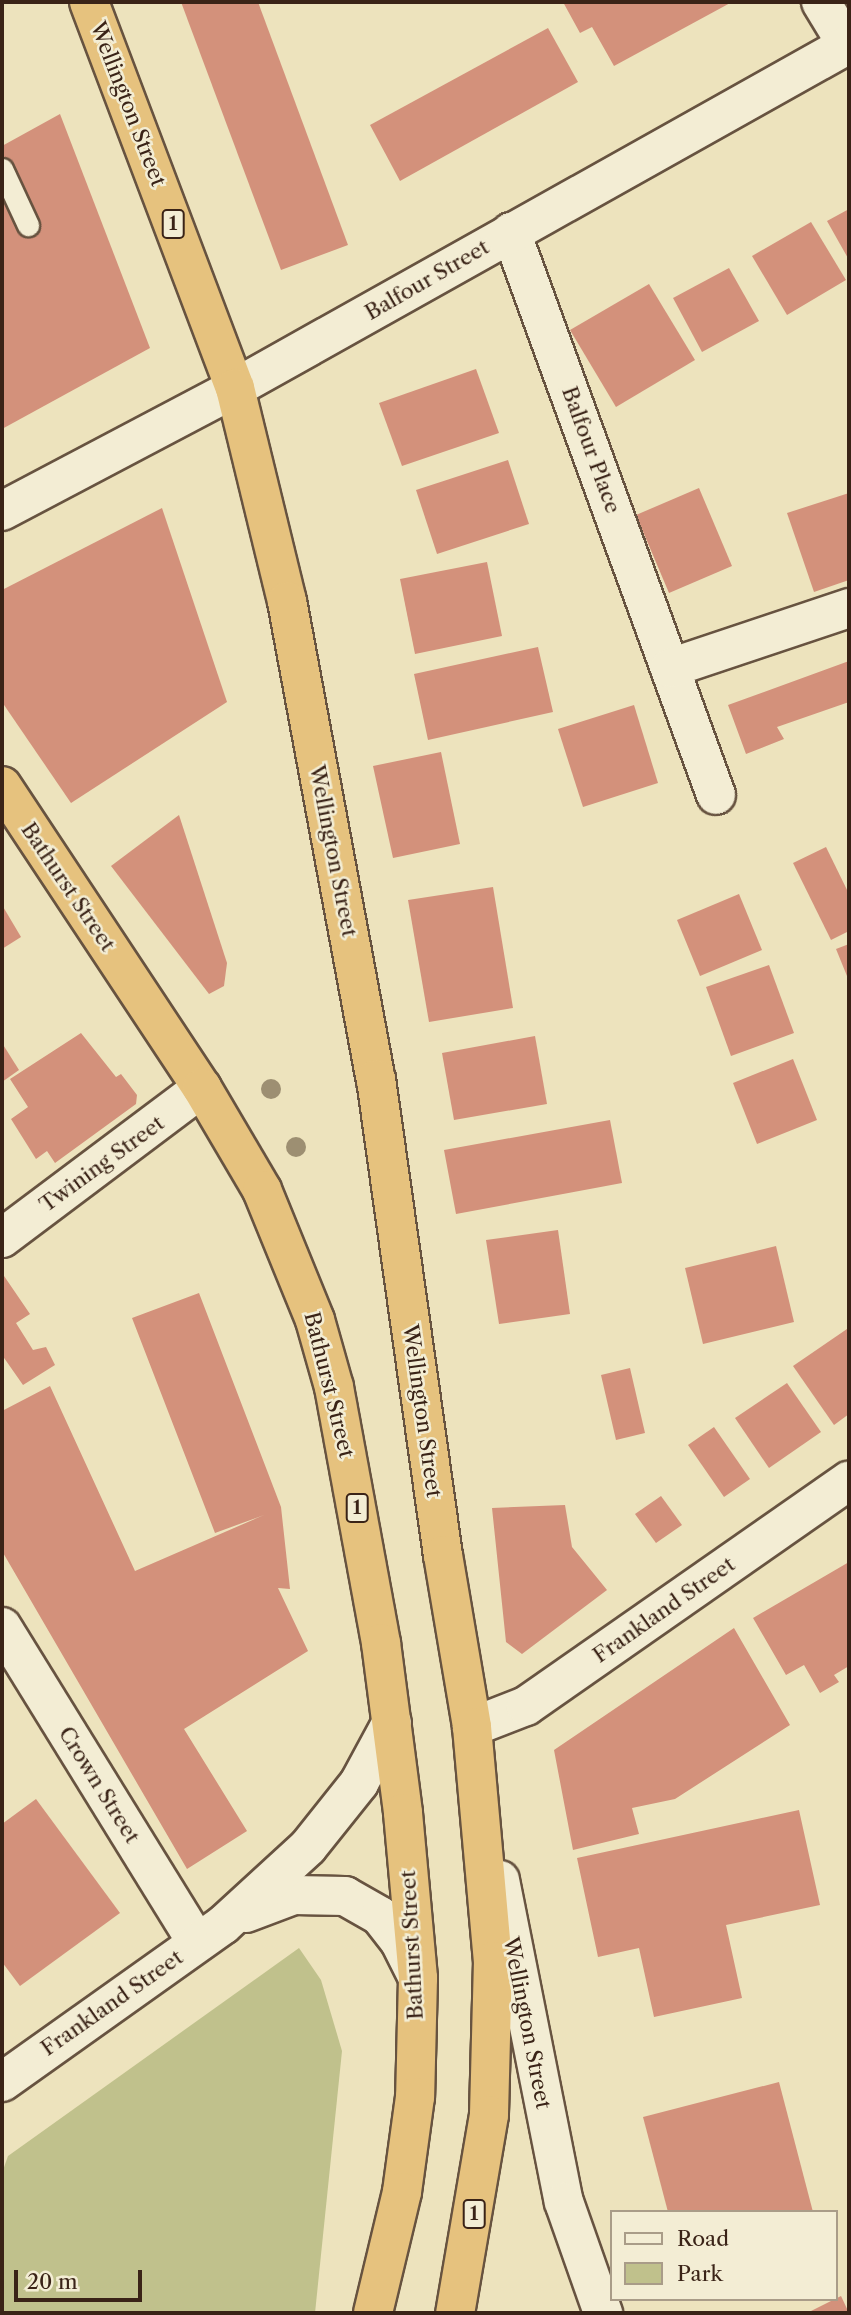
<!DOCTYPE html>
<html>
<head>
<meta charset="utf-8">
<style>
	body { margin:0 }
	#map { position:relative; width:851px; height:2315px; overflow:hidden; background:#ede3bd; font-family:"Libre Caslon Text",serif }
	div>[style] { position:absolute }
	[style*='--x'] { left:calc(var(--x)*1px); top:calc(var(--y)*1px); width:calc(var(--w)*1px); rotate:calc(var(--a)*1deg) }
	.green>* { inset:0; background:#c0c18c }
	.building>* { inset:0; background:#d3917b }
	.roads { filter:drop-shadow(2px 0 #675340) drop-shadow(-2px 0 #675340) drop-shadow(0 2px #675340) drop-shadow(0 -2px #675340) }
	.lane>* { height:21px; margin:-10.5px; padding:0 10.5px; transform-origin:10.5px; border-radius:10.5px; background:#f3edd4 }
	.street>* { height:38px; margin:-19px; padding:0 19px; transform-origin:19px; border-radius:19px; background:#f3edd4 }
	.secondary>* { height:38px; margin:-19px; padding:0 19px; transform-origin:19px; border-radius:19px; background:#f3edd4 }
	.highway>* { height:38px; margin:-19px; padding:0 19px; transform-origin:19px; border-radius:19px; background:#e6c27e }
	.trees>* { width:20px; height:20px; margin:-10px; border-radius:50%; background:#9d8f72 }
	span { translate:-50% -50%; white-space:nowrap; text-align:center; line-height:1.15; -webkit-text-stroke:5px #f3edd4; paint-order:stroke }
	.shield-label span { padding:2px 5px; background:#f3edd4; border:2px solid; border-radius:5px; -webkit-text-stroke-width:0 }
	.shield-label { font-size:19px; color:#3a2317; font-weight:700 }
	.street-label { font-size:21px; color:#3a2317 }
	.frame { position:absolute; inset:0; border:4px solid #3a2317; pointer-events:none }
	.legend { position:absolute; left:610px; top:2210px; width:228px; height:91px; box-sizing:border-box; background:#f3edd4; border:2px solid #a99c88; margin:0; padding:9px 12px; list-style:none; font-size:21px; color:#3a2317 }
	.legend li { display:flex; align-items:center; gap:14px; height:35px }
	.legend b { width:35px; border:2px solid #a99c88 }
	.scale { position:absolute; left:14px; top:2270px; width:128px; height:32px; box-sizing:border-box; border:4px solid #3a2317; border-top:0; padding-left:9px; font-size:21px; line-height:24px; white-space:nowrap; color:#3a2317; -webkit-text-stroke:5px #f3edd4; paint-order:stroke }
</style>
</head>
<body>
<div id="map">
	<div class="green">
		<div style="clip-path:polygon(299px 1948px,321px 1980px,342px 2051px,315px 2313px,2px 2313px,2px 2173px,8px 2156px)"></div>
	</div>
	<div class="building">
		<div style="clip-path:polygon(181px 2px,258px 2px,348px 245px,281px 270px)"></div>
		<div style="clip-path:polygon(563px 2px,732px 2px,614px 66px,592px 27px,580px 33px)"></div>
		<div style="clip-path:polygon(548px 28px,578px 82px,400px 181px,370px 125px)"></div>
		<div style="clip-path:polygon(60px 114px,150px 348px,2px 429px,2px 146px)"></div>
		<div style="clip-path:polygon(849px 209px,849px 260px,827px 221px)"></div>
		<div style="clip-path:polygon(811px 222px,846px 280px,787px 315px,752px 256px)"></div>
		<div style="clip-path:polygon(729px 268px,759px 321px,702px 352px,673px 298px)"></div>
		<div style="clip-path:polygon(649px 284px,695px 360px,616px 407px,570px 330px)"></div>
		<div style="clip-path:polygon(476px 369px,499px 433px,402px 466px,379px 403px)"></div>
		<div style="clip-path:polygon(508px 460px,529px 524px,437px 554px,416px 490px)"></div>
		<div style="clip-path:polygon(699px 488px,732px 566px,669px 593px,636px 515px)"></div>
		<div style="clip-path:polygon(849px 493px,849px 580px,814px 592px,787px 513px)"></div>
		<div style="clip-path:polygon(162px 508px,227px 702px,71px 803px,2px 702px,2px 590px)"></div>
		<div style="clip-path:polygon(487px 562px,502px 636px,415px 654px,400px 579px)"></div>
		<div style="clip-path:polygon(538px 647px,553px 712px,428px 740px,414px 674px)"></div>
		<div style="clip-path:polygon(849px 661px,849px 702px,777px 727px,784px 739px,746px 754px,728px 705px)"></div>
		<div style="clip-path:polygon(634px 705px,658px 783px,583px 807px,558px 729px)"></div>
		<div style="clip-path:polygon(441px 752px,460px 844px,393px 858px,373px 766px)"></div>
		<div style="clip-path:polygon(179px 815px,227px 963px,224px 986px,209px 994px,111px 866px)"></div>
		<div style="clip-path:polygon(826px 847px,849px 894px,849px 931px,831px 940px,793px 863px)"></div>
		<div style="clip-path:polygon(493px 887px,513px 1008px,429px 1022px,408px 900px)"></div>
		<div style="clip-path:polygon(739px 894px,762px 950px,700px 976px,677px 920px)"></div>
		<div style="clip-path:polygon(2px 905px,21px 937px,2px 949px)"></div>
		<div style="clip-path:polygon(849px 944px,849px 981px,836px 949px)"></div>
		<div style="clip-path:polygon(769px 965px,794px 1033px,731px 1056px,706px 987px)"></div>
		<div style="clip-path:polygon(81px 1033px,116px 1077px,121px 1074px,137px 1095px,136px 1104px,55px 1163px,47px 1151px,36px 1159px,11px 1119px,28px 1107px,10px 1079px)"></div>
		<div style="clip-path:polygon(535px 1036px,547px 1104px,454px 1120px,442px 1053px)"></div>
		<div style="clip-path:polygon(2px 1043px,19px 1070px,2px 1082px)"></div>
		<div style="clip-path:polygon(793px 1059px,817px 1120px,757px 1144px,733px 1083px)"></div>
		<div style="clip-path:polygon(610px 1120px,622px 1183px,456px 1214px,444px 1150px)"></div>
		<div style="clip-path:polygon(558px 1230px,570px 1314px,499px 1324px,486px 1240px)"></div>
		<div style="clip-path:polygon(776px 1246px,794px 1322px,703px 1344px,685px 1268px)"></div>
		<div style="clip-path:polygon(2px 1273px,30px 1314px,16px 1323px,33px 1350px,46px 1347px,55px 1365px,23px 1385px,2px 1355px)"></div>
		<div style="clip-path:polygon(199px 1293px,281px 1507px,290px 1589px,278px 1588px,308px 1651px,184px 1729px,247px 1831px,187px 1869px,2px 1551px,2px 1411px,50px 1386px,135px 1571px,264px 1515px,215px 1533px,132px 1318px)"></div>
		<div style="clip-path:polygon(847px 1329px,849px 1414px,834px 1425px,793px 1366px)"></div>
		<div style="clip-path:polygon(630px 1368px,645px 1433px,616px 1440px,601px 1375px)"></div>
		<div style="clip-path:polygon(787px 1383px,821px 1432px,769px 1468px,735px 1418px)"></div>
		<div style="clip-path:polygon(714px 1427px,750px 1479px,724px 1497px,688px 1445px)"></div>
		<div style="clip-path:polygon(661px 1496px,682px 1525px,656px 1543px,635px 1514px)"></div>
		<div style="clip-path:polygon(565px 1505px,572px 1547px,607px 1590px,522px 1654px,506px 1642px,492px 1508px)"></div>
		<div style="clip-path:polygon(849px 1562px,849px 1666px,834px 1675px,839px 1682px,820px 1693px,804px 1665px,786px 1675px,753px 1618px)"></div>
		<div style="clip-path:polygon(734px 1628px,790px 1725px,675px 1799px,632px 1808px,639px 1834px,573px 1850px,554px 1750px)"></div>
		<div style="clip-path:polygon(36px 1799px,120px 1913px,20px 1986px,2px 1962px,2px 1824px)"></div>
		<div style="clip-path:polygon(799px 1810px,820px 1905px,726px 1925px,742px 1998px,654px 2017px,639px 1948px,598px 1957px,577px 1858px)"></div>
		<div style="clip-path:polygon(779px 2082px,813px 2212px,668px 2212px,643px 2117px)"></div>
		<div style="clip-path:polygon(841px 2296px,849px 2313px,807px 2313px)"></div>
	</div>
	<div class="roads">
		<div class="lane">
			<div style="--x:2;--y:169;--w:62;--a:65.1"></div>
		</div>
		<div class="street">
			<div style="--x:821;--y:2;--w:50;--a:58.8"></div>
			<div style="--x:511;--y:232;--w:599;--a:69.99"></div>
			<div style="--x:2;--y:511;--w:263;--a:-27.8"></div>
			<div style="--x:235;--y:388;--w:704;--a:-29.26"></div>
			<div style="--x:670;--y:668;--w:189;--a:-18.5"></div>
			<div style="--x:2;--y:1238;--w:250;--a:-36.9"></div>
			<div style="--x:2;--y:1627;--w:371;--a:58.3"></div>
			<div style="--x:472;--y:1727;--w:58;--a:-21.3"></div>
			<div style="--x:526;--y:1706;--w:394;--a:-34.9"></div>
			<div style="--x:246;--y:1913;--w:51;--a:-20.6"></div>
			<div style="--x:294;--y:1895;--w:51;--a:1.1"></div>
			<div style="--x:345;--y:1896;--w:40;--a:29.7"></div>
			<div style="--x:380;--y:1916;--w:31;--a:52"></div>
			<div style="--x:399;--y:1940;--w:42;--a:63.4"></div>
			<div style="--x:2;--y:2082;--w:271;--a:-35.4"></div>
			<div style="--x:223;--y:1925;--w:115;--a:-42.5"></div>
			<div style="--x:308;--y:1847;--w:82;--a:-51.4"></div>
			<div style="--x:359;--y:1783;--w:69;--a:-61.6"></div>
		</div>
		<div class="secondary">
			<div style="--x:500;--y:1880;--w:328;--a:78.8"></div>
			<div style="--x:564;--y:2202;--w:118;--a:70.6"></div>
		</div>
		<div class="highway">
			<div style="--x:89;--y:2;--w:413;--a:69.3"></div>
			<div style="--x:235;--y:388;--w:219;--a:76.3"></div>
			<div style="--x:287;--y:601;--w:486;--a:79.5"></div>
			<div style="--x:376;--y:1079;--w:481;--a:82"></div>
			<div style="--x:443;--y:1555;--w:174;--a:80.4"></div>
			<div style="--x:472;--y:1727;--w:235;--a:84.9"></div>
			<div style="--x:493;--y:1961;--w:154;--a:91.5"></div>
			<div style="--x:489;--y:2115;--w:201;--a:99.7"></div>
			<div style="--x:2;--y:786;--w:362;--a:56.5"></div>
			<div style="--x:202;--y:1088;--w:118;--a:59.5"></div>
			<div style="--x:262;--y:1190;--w:140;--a:67.8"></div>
			<div style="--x:315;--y:1320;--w:70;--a:74.2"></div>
			<div style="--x:334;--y:1387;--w:260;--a:79.6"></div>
			<div style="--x:381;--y:1643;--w:171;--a:82.6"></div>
			<div style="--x:403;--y:1813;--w:166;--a:84.8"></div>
			<div style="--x:418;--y:1978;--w:119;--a:91.4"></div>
			<div style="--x:415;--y:2097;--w:96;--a:97.8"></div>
			<div style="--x:402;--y:2192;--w:124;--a:103.5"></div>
		</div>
	</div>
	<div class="trees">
		<div style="left:271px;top:1089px"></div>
		<div style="left:296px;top:1147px"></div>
	</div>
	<div class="shield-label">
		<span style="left:173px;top:224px">1</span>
		<span style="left:357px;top:1508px">1</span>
		<span style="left:474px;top:2214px">1</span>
	</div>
	<div class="street-label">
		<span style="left:128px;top:104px;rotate:69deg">Wellington Street</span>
		<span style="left:427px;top:280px;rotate:-30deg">Balfour Street</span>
		<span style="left:591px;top:450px;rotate:70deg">Balfour Place</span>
		<span style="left:333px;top:851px;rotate:79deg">Wellington Street</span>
		<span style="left:68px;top:887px;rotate:56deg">Bathurst Street</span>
		<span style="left:102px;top:1164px;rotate:-36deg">Twining Street</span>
		<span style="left:329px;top:1385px;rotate:76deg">Bathurst Street</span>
		<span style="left:422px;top:1411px;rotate:82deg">Wellington Street</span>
		<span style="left:664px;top:1610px;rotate:-35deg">Frankland Street</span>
		<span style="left:99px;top:1785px;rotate:58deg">Crown Street</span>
		<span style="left:412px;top:1945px;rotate:-93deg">Bathurst Street</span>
		<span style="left:112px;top:2003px;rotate:-35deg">Frankland Street</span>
		<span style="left:527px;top:2023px;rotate:79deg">Wellington Street</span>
	</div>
	<div class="frame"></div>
	<ul class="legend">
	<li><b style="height:9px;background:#f3edd4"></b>Road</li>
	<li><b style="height:19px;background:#c0c18c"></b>Park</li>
	</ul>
	<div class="scale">20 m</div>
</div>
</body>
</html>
